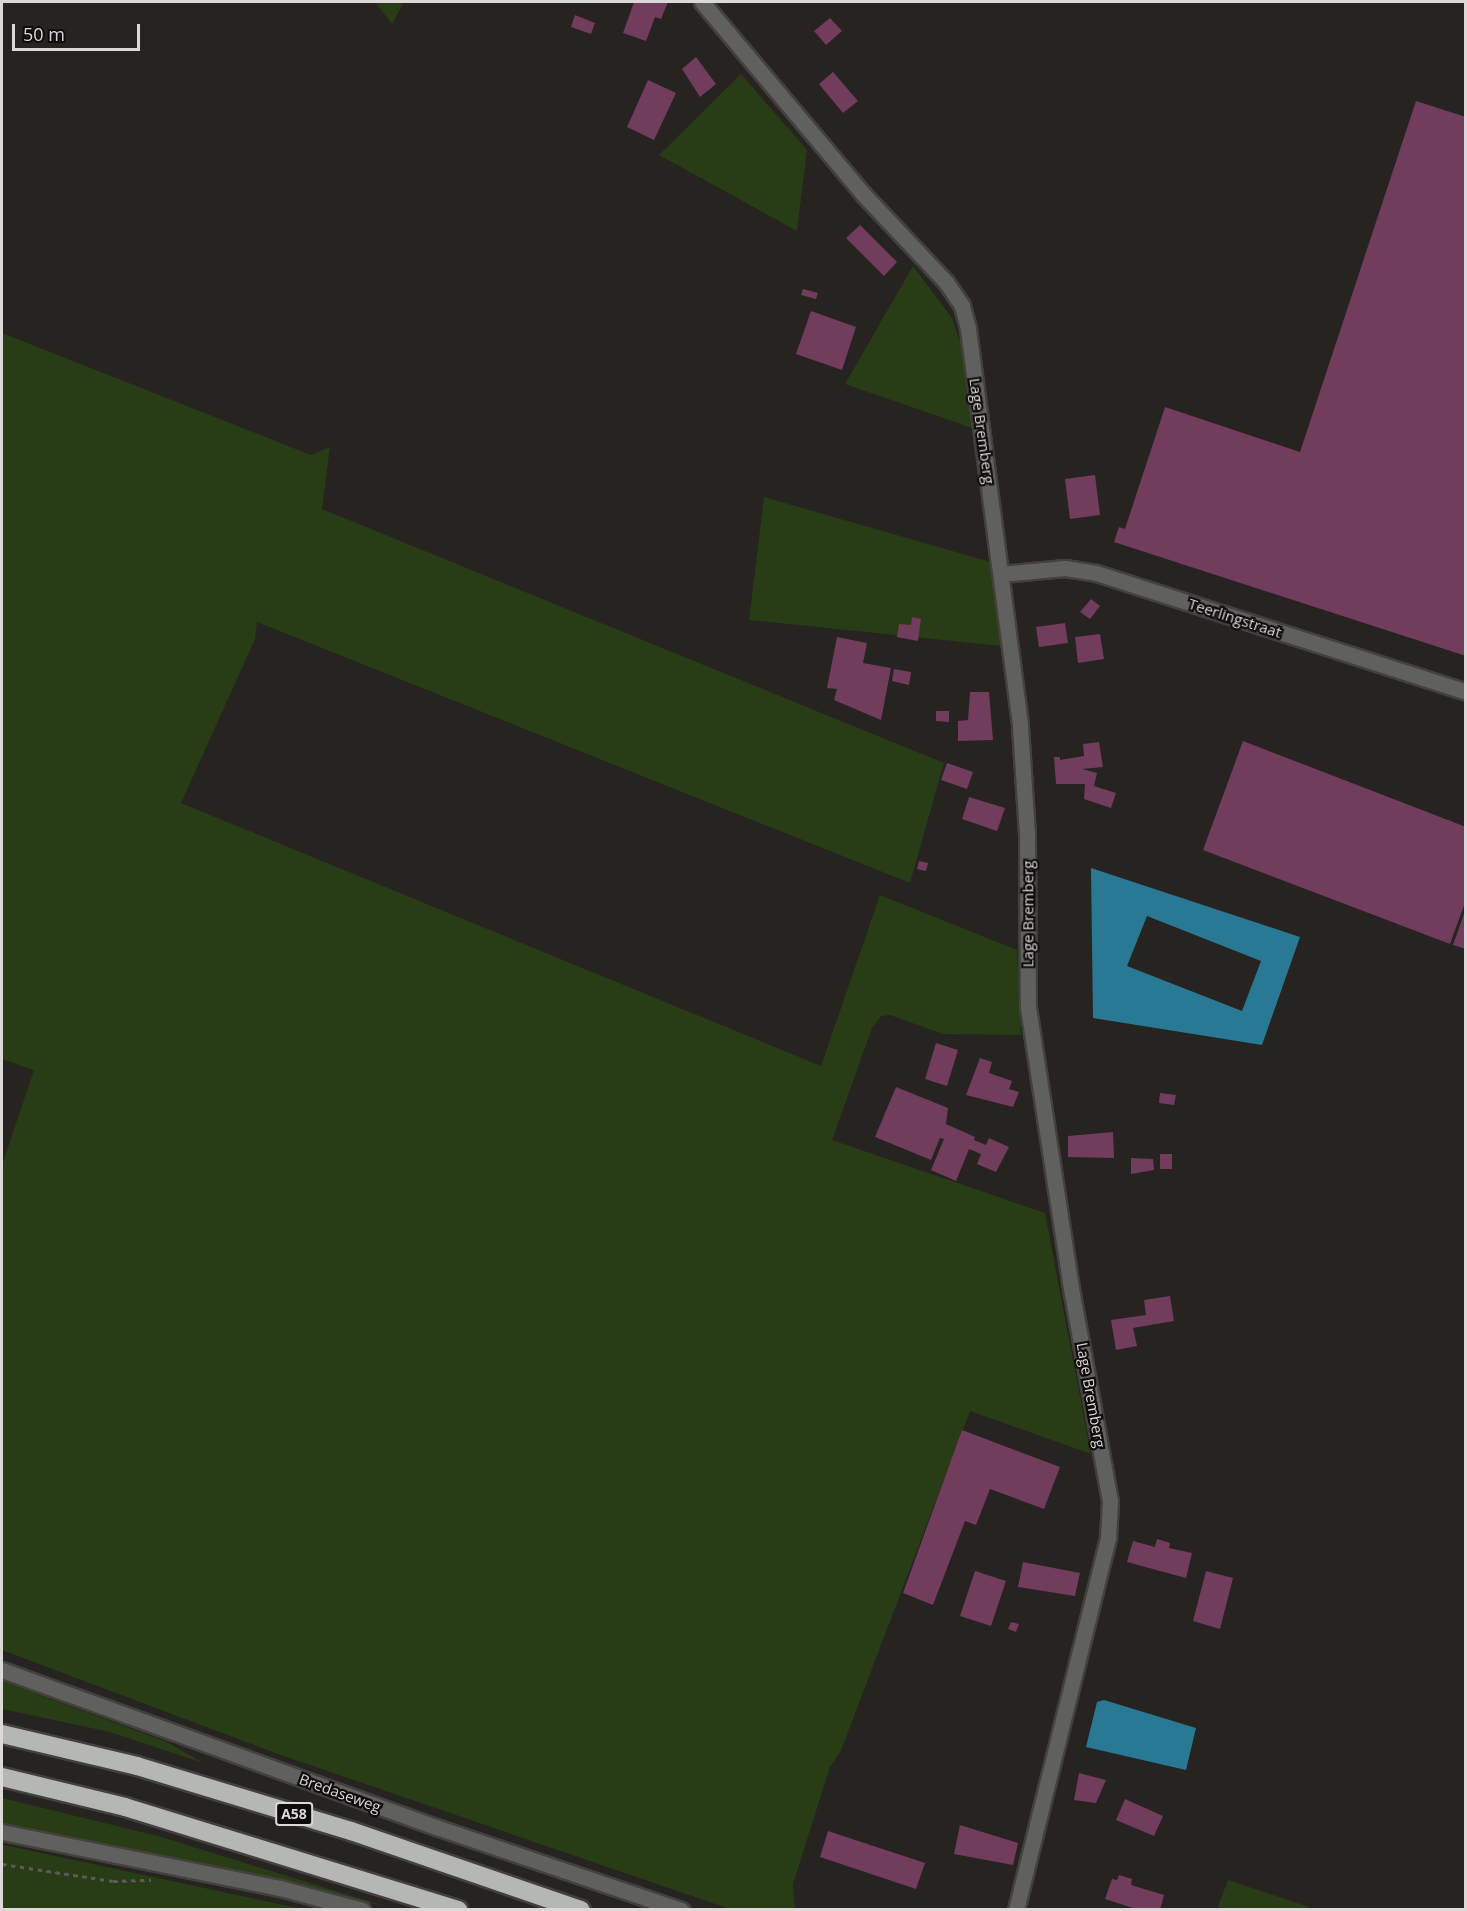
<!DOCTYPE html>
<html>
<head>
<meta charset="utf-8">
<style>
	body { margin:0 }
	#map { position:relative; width:1467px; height:1911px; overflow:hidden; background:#262321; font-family:"Open Sans",sans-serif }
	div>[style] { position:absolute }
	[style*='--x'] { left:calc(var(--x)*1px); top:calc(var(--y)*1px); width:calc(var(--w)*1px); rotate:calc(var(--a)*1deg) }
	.green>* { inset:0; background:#283c15 }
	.water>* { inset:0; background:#297994 }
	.building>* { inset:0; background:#723c5d }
	.path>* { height:3px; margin-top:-1.5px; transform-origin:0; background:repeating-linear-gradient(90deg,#5d5a59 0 4.5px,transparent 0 9px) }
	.roads { filter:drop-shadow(2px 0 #43403e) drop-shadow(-2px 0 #43403e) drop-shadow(0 2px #43403e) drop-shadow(0 -2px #43403e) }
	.minor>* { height:15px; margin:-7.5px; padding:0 7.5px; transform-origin:7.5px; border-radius:7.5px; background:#60615f }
	.highway>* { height:18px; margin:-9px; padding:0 9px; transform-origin:9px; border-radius:9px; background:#b5b7b2 }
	span { translate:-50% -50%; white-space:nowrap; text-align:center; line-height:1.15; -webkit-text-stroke:4.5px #0e0c0c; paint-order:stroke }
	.shield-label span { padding:2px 4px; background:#0e0c0c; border:2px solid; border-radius:4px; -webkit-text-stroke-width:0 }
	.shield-label { font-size:14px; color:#dbd8d7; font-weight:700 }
	.street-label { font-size:15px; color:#dbd8d7 }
	.frame { position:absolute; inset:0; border:3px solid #dbd8d7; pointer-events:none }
	.scale { position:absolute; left:12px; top:24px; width:128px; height:27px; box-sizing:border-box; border:3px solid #dbd8d7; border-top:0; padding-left:8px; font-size:18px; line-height:21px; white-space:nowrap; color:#dbd8d7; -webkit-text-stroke:4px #0e0c0c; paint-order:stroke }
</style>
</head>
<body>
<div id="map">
	<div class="green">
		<div style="clip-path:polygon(375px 2px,404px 2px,392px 24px)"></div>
		<div style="clip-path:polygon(741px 74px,807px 150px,797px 231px,659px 155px)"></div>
		<div style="clip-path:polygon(913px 266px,952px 318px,965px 356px,975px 429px,845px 384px)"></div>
		<div style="clip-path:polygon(2px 333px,311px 455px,330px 447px,322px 509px,944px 763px,910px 883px,257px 622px,255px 639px,181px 803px,821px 1066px,880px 895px,1017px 950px,1021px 1035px,943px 1034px,890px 1015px,881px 1016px,872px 1028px,832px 1140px,1045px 1213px,1091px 1454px,970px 1411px,840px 1753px,830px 1767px,793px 1884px,795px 1909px,727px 1908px,275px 1753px,2px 1650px,2px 1165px,34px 1070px,2px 1059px)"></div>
		<div style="clip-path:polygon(764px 497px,991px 562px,1001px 646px,749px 620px)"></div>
		<div style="clip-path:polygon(2px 1681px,167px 1742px,203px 1763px,110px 1732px,2px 1709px)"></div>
		<div style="clip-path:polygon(2px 1798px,158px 1836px,388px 1907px,2px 1824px)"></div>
		<div style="clip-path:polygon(2px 1845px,4px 1845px,302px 1909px,2px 1909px)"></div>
		<div style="clip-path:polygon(1228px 1880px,1315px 1909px,1217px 1909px)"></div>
	</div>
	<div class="water">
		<div style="clip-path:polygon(evenodd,1091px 868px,1300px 937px,1262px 1045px,1093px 1018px,1091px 868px,1147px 916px,1261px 961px,1242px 1011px,1127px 966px,1147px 916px)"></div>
		<div style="clip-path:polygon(1104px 1700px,1196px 1728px,1186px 1770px,1086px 1747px,1097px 1702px)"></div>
	</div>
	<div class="building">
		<div style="clip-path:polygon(634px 2px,668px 2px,661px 19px,655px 17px,646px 41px,623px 33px)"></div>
		<div style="clip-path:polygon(575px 15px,595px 23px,591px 34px,571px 27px)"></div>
		<div style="clip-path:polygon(830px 18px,842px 31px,826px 45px,814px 31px)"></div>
		<div style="clip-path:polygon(696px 57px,716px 84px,700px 97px,682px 69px)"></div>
		<div style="clip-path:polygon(833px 72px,858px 101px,843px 113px,819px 84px)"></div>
		<div style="clip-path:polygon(648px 80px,676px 93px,654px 140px,627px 127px)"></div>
		<div style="clip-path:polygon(1416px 101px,1466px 117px,1466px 656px,1114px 542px,1119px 527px,1125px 529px,1165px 407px,1300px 452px)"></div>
		<div style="clip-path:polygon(860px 225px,897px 262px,884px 276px,846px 238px)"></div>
		<div style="clip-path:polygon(803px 289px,818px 293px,816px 299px,801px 295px)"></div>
		<div style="clip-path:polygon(811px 311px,856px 327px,842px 370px,796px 354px)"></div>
		<div style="clip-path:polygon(1095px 475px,1100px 515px,1070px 519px,1065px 479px)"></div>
		<div style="clip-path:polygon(1091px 599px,1100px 606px,1090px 619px,1080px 612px)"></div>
		<div style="clip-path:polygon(912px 617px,921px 619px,918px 641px,897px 637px,899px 624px,911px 625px)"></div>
		<div style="clip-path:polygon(1065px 623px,1068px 643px,1039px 647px,1036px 627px)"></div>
		<div style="clip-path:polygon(1100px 634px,1104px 659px,1078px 663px,1075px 637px)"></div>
		<div style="clip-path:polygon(837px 637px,867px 643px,863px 663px,891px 668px,881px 720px,834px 700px,837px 689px,827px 688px)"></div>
		<div style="clip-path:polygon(894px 669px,911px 672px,909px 685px,892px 681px)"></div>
		<div style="clip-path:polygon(970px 692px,989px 692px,993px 740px,958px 741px,958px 721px,968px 720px)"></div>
		<div style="clip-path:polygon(936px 711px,949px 711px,949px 722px,936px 721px)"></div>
		<div style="clip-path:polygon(1243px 741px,1466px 827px,1466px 900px,1450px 944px,1203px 850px)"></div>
		<div style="clip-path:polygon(1099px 742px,1103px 767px,1082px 769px,1097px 773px,1094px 786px,1116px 793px,1111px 808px,1084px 799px,1085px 784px,1056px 784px,1054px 757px,1060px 757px,1060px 760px,1084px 756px,1083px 744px)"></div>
		<div style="clip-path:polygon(947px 763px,973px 772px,967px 789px,941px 780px)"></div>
		<div style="clip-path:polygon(969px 797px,1005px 808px,997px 831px,962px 819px)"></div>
		<div style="clip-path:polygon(919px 861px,928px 863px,926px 871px,917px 869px)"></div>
		<div style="clip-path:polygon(1465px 911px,1466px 911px,1466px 949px,1453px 945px)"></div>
		<div style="clip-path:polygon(936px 1043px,958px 1050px,947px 1086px,925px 1079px)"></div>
		<div style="clip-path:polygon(980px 1058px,992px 1062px,989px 1073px,1012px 1081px,1009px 1089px,1019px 1092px,1013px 1107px,966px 1095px)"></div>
		<div style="clip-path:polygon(896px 1087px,948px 1108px,946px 1124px,975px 1137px,974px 1140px,986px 1145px,989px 1138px,1009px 1147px,996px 1172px,977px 1164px,981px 1154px,969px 1149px,956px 1181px,931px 1170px,944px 1139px,940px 1138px,931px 1160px,875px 1137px)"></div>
		<div style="clip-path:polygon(1160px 1093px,1176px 1095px,1174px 1105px,1159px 1103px)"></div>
		<div style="clip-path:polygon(1113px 1132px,1114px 1158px,1068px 1157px,1068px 1136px)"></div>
		<div style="clip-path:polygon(1160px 1154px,1172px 1154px,1172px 1169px,1160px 1169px)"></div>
		<div style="clip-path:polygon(1131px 1158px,1153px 1159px,1154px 1170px,1131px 1174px)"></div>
		<div style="clip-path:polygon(1170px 1296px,1174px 1321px,1133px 1328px,1137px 1346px,1116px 1350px,1111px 1320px,1146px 1315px,1144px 1300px)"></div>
		<div style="clip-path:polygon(962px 1430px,1060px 1467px,1044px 1509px,990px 1489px,976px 1525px,965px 1521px,933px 1605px,903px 1593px)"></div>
		<div style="clip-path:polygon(1157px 1539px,1170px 1543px,1169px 1548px,1192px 1553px,1186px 1578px,1127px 1562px,1133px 1541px,1155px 1547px)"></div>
		<div style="clip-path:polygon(1023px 1562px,1080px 1573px,1075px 1596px,1018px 1587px)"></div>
		<div style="clip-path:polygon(975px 1571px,1006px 1581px,991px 1626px,960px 1616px)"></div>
		<div style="clip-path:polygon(1206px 1571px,1233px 1578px,1220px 1629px,1193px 1621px)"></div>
		<div style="clip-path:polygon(1011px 1622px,1019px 1624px,1016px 1632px,1008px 1629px)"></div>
		<div style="clip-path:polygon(1079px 1773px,1106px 1780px,1096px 1803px,1074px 1800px)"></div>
		<div style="clip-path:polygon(1125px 1799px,1163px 1816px,1154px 1836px,1116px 1820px)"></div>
		<div style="clip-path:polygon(960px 1825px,1018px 1843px,1013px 1865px,954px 1854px)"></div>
		<div style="clip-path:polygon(828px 1831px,925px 1863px,916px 1889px,820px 1857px)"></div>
		<div style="clip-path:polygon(1119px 1875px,1132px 1879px,1131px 1885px,1164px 1895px,1160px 1910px,1139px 1910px,1105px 1899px,1112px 1879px,1117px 1880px)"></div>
	</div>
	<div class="path">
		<div style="--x:2;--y:1864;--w:112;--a:8.7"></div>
		<div style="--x:113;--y:1881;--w:38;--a:-2"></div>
	</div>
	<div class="roads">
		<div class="minor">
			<div style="--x:702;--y:2;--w:251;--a:50"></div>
			<div style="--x:863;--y:194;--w:121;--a:46.7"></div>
			<div style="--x:946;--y:282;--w:29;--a:56"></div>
			<div style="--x:962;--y:306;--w:24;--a:75"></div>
			<div style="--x:968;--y:329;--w:400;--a:82.5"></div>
			<div style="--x:1020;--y:726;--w:107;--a:86.3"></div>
			<div style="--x:1027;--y:833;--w:174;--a:89.7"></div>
			<div style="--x:1028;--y:1007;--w:290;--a:81.3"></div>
			<div style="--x:1072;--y:1294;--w:210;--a:79.6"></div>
			<div style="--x:1110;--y:1501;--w:37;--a:93"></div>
			<div style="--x:1108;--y:1538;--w:383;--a:103.9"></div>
			<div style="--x:1001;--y:574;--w:64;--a:-5.4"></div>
			<div style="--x:1065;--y:568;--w:31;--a:9"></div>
			<div style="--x:1096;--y:573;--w:389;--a:17.8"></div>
			<div style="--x:2;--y:1670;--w:462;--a:19.9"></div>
			<div style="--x:436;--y:1827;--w:259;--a:18.7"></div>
			<div style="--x:2;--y:1832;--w:284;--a:11.4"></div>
			<div style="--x:280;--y:1888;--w:85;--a:15"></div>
		</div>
		<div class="highway">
			<div style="--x:2;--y:1734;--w:139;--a:13.3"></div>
			<div style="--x:137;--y:1766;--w:224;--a:16.9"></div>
			<div style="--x:351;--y:1831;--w:243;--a:19"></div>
			<div style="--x:2;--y:1777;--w:127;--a:13.7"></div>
			<div style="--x:125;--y:1807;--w:349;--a:17.2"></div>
		</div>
	</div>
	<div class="shield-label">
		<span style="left:294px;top:1814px">A58</span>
	</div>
	<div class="street-label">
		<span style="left:982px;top:431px;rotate:82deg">Lage Bremberg</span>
		<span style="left:1235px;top:618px;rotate:18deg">Teerlingstraat</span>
		<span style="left:1028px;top:914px;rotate:-90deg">Lage Bremberg</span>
		<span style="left:1091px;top:1395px;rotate:80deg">Lage Bremberg</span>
		<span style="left:340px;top:1793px;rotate:20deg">Bredaseweg</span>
	</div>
	<div class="frame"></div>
	<div class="scale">50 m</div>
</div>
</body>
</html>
